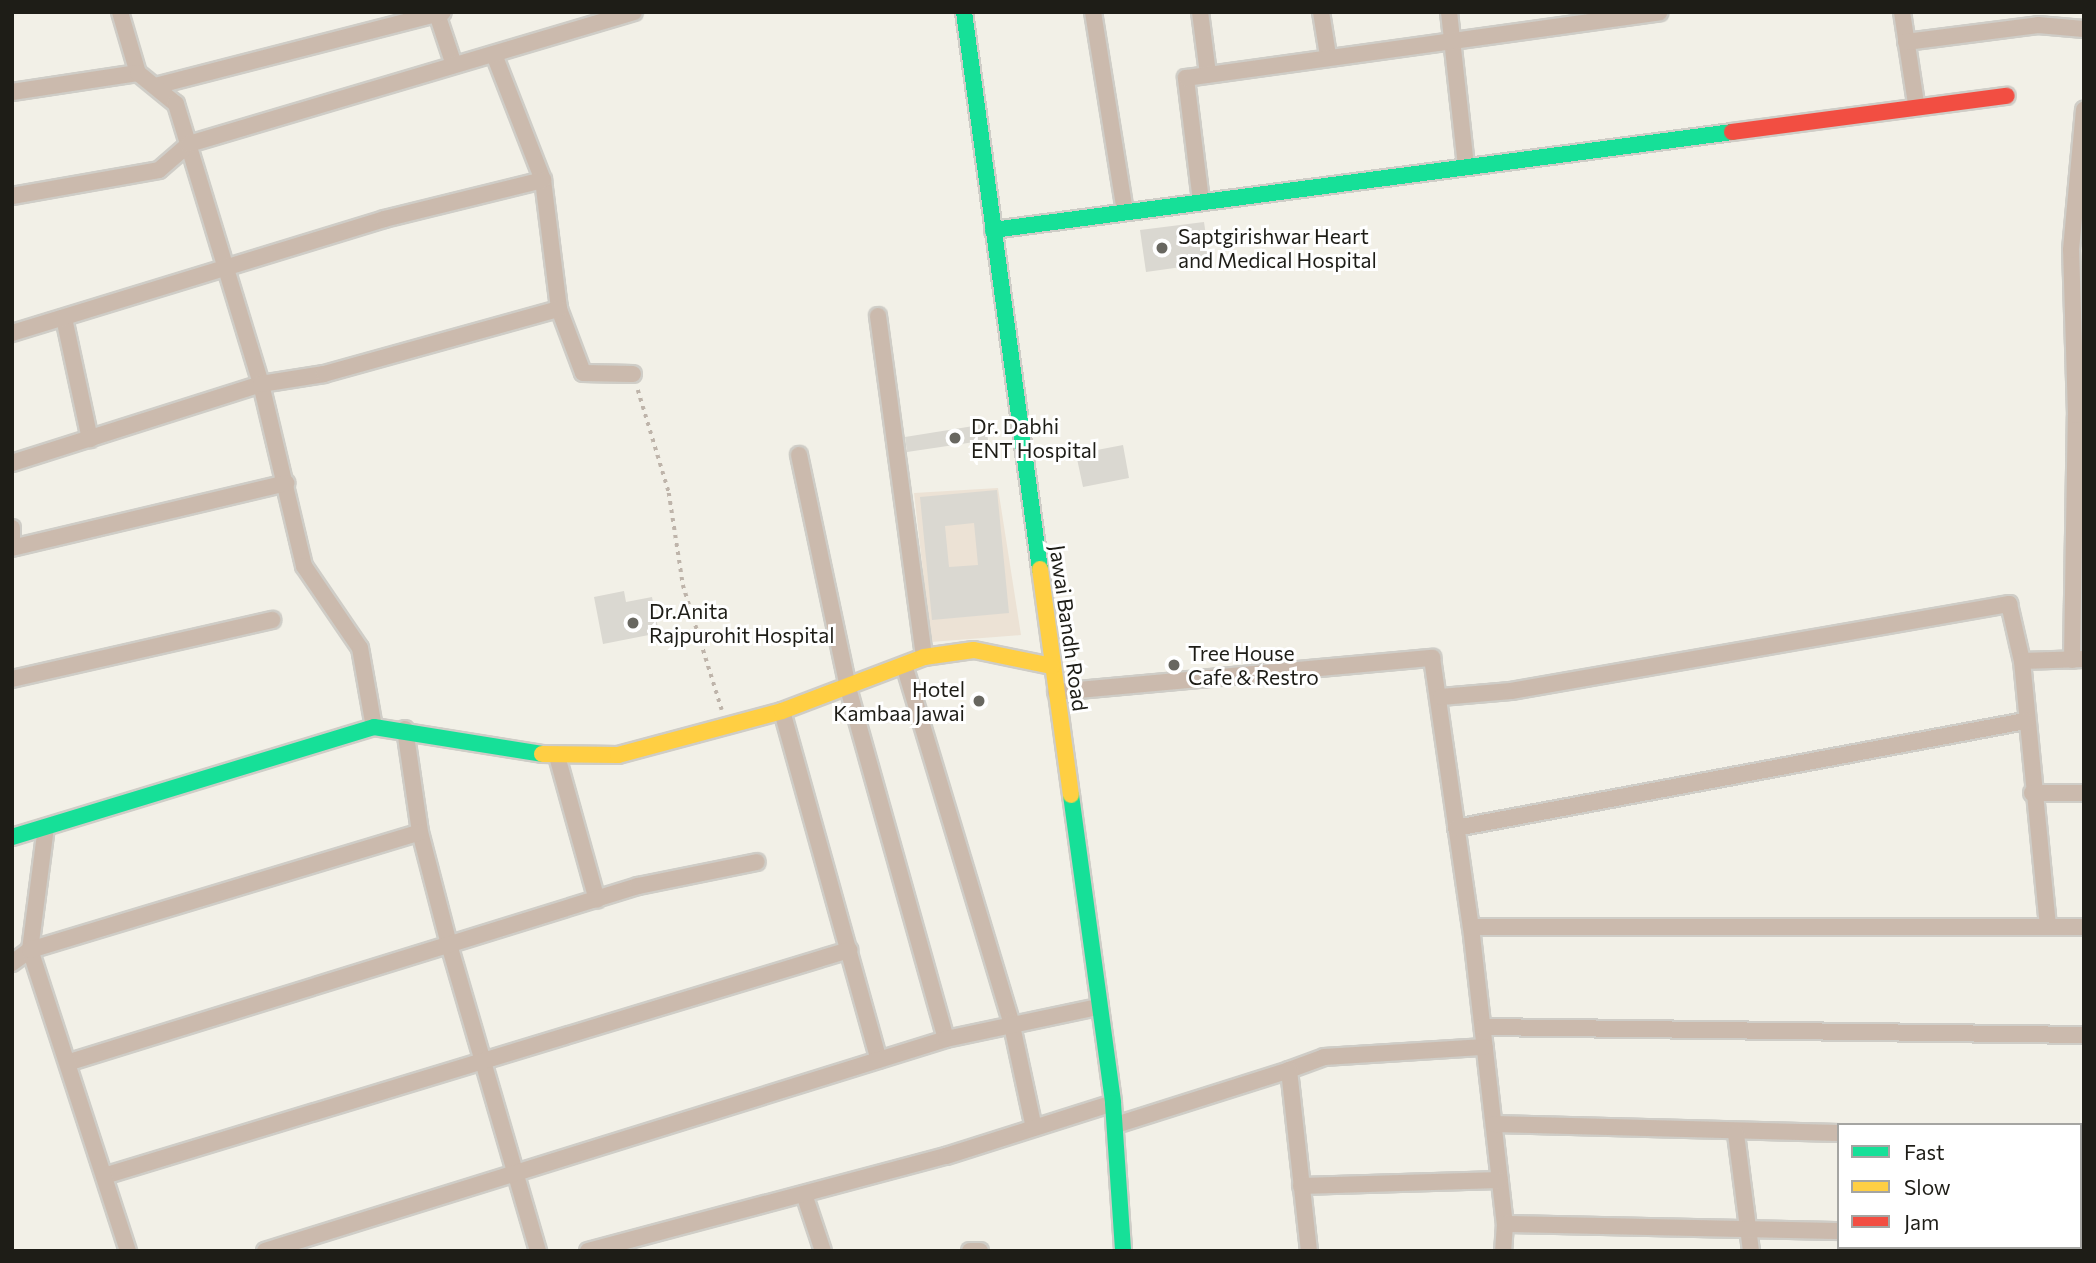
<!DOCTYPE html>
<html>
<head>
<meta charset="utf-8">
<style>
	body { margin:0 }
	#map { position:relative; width:2096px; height:1263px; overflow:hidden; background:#f2f0e7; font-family:Commissioner,sans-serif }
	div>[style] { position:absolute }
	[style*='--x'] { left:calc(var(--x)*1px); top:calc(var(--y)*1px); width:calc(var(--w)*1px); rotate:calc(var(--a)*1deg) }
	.industrial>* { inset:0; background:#ece2d5 }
	.building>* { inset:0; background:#dad8d1 }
	.path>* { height:3.5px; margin-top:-1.75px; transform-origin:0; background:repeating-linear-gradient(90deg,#beb4aa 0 3.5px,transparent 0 8.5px) }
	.roads { filter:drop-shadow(2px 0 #cfcdc7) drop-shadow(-2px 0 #cfcdc7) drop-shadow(0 2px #cfcdc7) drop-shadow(0 -2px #cfcdc7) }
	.street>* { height:16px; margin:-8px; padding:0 8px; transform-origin:8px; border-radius:8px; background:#cbbaad }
	.fast>* { height:16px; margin:-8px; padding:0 8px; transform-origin:8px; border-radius:8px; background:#16e098 }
	.slow>* { height:16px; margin:-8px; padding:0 8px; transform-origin:8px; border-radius:8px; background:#ffcf43 }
	.jam>* { height:16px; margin:-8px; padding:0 8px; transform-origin:8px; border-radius:8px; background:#f24e42 }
	.dots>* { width:19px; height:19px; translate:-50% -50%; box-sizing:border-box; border:4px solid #fff; border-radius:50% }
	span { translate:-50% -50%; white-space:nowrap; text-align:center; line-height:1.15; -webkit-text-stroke:6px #fff; paint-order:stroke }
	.poi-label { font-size:21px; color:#1e1d17 }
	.left { translate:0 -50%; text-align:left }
	.right { translate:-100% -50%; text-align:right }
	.street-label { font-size:21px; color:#1e1d17 }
	.frame { position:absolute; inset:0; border:14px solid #1e1d17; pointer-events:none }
	.legend { position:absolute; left:1837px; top:1123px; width:245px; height:126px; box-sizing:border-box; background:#fff; border:2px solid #a5a5a2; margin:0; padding:9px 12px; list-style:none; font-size:21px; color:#1e1d17 }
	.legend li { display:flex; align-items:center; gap:14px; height:35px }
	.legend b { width:35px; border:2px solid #a5a5a2 }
</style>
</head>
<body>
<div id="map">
	<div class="industrial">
		<div style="clip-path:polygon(998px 488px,1021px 635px,931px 642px,914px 493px)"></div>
	</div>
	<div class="building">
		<div style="clip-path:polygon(1204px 222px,1210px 263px,1146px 272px,1140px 230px)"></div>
		<div style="clip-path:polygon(986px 424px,988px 440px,907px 452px,905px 437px)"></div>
		<div style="clip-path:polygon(1123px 445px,1129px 478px,1083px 487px,1076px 454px)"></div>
		<div style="clip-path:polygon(evenodd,997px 490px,1009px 613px,932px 620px,920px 497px,997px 490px,974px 523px,978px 565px,949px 567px,945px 526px,974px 523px)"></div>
		<div style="clip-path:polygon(624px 591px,626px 602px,652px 597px,659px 633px,603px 644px,594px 597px)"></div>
	</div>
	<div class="path">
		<div style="--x:638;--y:390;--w:108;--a:73.2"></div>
		<div style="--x:669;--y:493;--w:93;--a:81.3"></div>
		<div style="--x:683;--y:585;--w:131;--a:72.7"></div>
	</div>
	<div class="roads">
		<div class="street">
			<div style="--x:120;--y:12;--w:64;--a:73.6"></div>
			<div style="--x:1093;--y:12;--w:202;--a:80.9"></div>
			<div style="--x:1200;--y:12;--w:63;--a:82.6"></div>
			<div style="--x:1321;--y:12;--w:44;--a:80.8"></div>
			<div style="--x:1449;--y:12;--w:154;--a:83.7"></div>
			<div style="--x:1902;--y:12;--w:93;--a:81.3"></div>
			<div style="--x:437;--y:14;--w:51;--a:71.6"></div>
			<div style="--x:1906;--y:42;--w:133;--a:-7.3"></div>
			<div style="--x:2038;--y:25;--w:46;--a:5"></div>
			<div style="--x:495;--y:57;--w:132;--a:68.7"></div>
			<div style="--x:543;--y:180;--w:130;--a:82.9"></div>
			<div style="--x:559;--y:309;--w:68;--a:69.4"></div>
			<div style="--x:583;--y:373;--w:50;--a:1.1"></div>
			<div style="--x:159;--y:85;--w:293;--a:-14.4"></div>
			<div style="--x:12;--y:92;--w:127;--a:-8.6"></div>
			<div style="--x:138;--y:73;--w:49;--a:39.2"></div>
			<div style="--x:176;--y:104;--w:293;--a:73.1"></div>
			<div style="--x:261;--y:384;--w:187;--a:76.7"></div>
			<div style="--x:304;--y:566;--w:99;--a:55.7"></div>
			<div style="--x:360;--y:648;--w:80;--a:80"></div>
			<div style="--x:12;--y:196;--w:149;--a:-10"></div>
			<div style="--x:159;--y:170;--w:40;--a:-41"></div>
			<div style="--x:189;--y:144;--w:464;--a:-16.5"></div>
			<div style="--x:1201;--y:201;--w:124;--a:-97"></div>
			<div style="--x:1186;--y:78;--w:478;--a:-7.9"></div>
			<div style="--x:878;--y:316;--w:344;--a:82.3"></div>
			<div style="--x:64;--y:318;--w:124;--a:77.9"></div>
			<div style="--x:12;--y:333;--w:389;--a:-17"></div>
			<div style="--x:384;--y:219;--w:164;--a:-13.8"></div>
			<div style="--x:799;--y:455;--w:238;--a:78.1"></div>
			<div style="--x:848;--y:688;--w:364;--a:74.4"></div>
			<div style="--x:12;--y:463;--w:261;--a:-17.6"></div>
			<div style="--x:261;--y:384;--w:64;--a:-9"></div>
			<div style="--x:324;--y:374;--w:244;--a:-15.5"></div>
			<div style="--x:12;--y:528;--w:20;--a:90"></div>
			<div style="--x:16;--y:547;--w:278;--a:-13.3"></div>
			<div style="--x:2072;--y:660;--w:245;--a:-89.1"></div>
			<div style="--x:2076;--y:415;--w:165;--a:-91.7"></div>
			<div style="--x:2071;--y:250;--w:141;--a:-84.7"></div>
			<div style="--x:2022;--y:661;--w:62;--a:-1.8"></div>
			<div style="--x:905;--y:668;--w:369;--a:73.3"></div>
			<div style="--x:1011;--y:1021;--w:109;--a:77.9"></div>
			<div style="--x:12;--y:679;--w:267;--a:-12.8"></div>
			<div style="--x:1056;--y:692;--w:378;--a:-5.2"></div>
			<div style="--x:1432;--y:658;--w:272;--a:81.8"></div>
			<div style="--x:1471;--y:927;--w:299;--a:83.5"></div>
			<div style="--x:1505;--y:1224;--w:27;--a:94"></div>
			<div style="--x:1441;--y:697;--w:70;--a:-4.9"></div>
			<div style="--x:1511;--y:691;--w:506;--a:-9.91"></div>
			<div style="--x:2009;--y:604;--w:58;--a:77.2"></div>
			<div style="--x:2022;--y:661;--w:267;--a:84.4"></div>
			<div style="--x:782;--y:711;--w:362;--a:74.5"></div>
			<div style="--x:405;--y:729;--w:104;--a:81.7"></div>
			<div style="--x:420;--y:832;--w:120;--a:75.5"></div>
			<div style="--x:450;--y:948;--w:316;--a:73.8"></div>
			<div style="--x:557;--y:756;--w:149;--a:74.5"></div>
			<div style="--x:2032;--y:793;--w:52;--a:0"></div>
			<div style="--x:1456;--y:828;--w:579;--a:-10.65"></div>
			<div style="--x:1471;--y:927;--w:613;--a:0"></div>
			<div style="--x:12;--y:963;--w:22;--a:-36"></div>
			<div style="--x:30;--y:950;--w:124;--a:-82.6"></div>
			<div style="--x:1483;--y:1027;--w:601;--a:0.76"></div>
			<div style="--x:70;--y:1062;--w:595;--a:-17.22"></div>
			<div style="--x:638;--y:886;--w:121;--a:-11.4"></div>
			<div style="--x:1289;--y:1070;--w:37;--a:-20"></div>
			<div style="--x:1324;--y:1057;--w:161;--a:-3.6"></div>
			<div style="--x:1494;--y:1124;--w:345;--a:1.5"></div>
			<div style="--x:1116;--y:1125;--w:182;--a:-17.6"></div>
			<div style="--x:1289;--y:1070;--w:182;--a:83.7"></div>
			<div style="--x:1736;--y:1134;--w:118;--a:82.7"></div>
			<div style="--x:2080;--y:1134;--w:4;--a:0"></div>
			<div style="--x:104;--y:1176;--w:779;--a:-16.88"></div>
			<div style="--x:1301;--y:1186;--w:199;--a:-1.7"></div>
			<div style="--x:804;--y:1194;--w:60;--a:71.6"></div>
			<div style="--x:1505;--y:1224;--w:334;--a:1.2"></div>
			<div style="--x:1961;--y:1247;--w:4;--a:76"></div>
			<div style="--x:128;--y:1251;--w:317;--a:-108"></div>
			<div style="--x:30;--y:950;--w:407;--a:-16.8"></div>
			<div style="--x:265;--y:1251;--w:713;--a:-17.29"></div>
			<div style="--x:946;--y:1039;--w:155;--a:-11.9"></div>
			<div style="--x:588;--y:1251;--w:370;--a:-14.9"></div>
			<div style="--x:946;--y:1156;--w:175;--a:-17.6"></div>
			<div style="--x:970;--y:1251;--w:10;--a:0"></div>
		</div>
		<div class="fast">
			<div style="--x:964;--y:12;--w:562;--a:82.23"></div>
			<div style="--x:993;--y:230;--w:745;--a:-7.55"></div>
			<div style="--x:1071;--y:795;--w:311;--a:82.2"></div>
			<div style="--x:1113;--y:1103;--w:148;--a:86.1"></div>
			<div style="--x:12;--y:837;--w:378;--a:-16.9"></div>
			<div style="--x:374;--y:727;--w:170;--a:9.1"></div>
		</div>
		<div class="slow">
			<div style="--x:1040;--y:569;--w:228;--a:82.2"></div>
			<div style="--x:542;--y:754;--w:76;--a:0.8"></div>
			<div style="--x:618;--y:755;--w:170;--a:-15"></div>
			<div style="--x:782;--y:711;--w:152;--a:-20.8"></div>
			<div style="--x:924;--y:657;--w:50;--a:-8"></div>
			<div style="--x:974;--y:650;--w:80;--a:11.6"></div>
		</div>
		<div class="jam">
			<div style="--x:1732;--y:132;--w:277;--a:-7.5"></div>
		</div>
	</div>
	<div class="dots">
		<div style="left:1162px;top:248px;background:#686760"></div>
		<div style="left:955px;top:438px;background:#686760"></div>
		<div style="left:633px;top:623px;background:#686760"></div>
		<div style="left:1174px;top:665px;background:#686760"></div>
		<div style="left:979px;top:701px;background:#686760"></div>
	</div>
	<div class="poi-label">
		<span class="left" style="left:1178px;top:248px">Saptgirishwar Heart<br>and Medical Hospital</span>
		<span class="left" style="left:971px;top:438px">Dr. Dabhi<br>ENT Hospital</span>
		<span class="left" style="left:649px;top:623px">Dr.Anita<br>Rajpurohit Hospital</span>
		<span class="left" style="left:1188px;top:665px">Tree House<br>Cafe &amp; Restro</span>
		<span class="right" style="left:965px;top:701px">Hotel<br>Kambaa Jawai</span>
	</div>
	<div class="street-label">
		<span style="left:1069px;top:628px;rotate:82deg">Jawai Bandh Road</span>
	</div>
	<div class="frame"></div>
	<ul class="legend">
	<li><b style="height:9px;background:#16e098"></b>Fast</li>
	<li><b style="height:9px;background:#ffcf43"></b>Slow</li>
	<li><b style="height:9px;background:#f24e42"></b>Jam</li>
	</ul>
</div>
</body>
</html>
